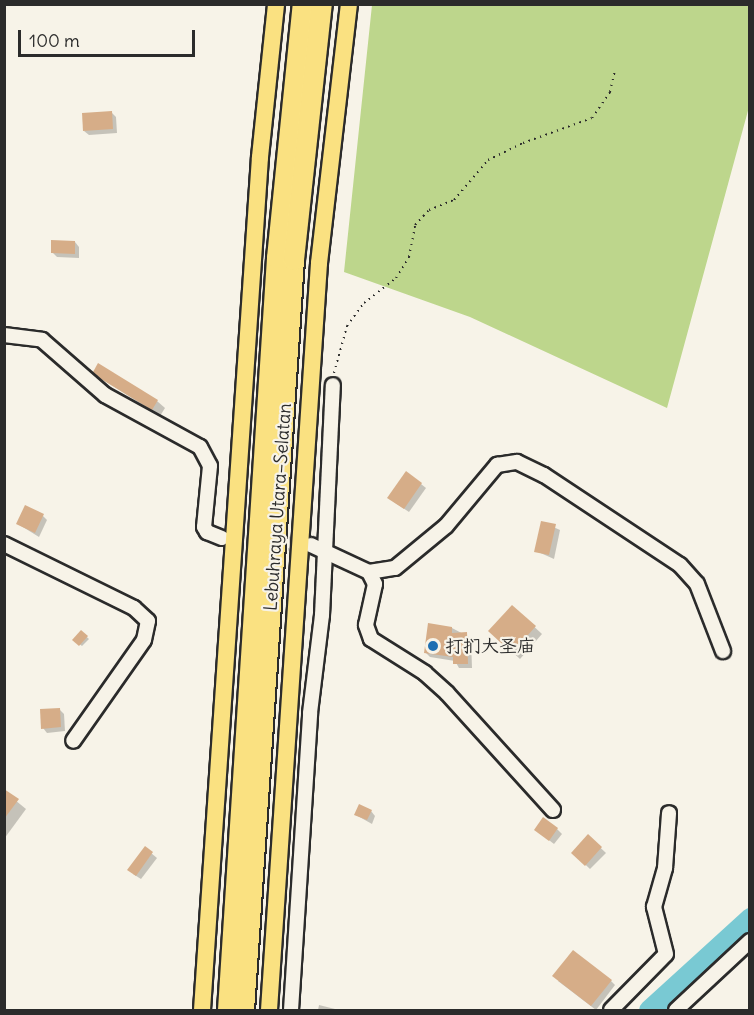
<!DOCTYPE html>
<html>
<head>
<meta charset="utf-8">
<style>
	body { margin:0 }
	#map { position:relative; width:754px; height:1015px; overflow:hidden; background:#f7f3e8; font-family:Delius,"LXGW WenKai TC",sans-serif }
	div>[style] { position:absolute }
	[style*='--x'] { left:calc(var(--x)*1px); top:calc(var(--y)*1px); width:calc(var(--w)*1px); rotate:calc(var(--a)*1deg) }
	.green>* { inset:0; background:#bdd68c }
	.shadow>* { inset:0; background:#0003 }
	.river>* { height:21px; margin:-10.5px; padding:0 10.5px; transform-origin:10.5px; border-radius:10.5px; background:#79c9d3 }
	.building>* { inset:0; background:#d6ad88 }
	.minor-tunnel>* { height:14px; margin-top:-7px; transform-origin:0; background:repeating-linear-gradient(90deg,#cecbc2 0 14px,transparent 0 21px) }
	.path>* { height:2px; margin-top:-1px; transform-origin:0; background:repeating-linear-gradient(90deg,#2b2b2b 0 1.5px,transparent 0 6px) }
	.roads { filter:drop-shadow(2px 0 #2b2b2b) drop-shadow(-2px 0 #2b2b2b) drop-shadow(0 2px #2b2b2b) drop-shadow(0 -2px #2b2b2b) }
	.minor>* { height:14px; margin:-7px; padding:0 7px; transform-origin:7px; border-radius:7px; background:#f7f3e8 }
	.major>* { height:16px; margin:-8px; padding:0 8px; transform-origin:8px; border-radius:8px; background:#fae181 }
	.highway>* { height:20px; margin:-10px; padding:0 10px; transform-origin:10px; border-radius:10px; background:#fae181 }
	.dots>* { width:16px; height:16px; translate:-50% -50%; box-sizing:border-box; border:3px solid #f7f3e8; border-radius:50% }
	span { translate:-50% -50%; white-space:nowrap; text-align:center; line-height:1.15; -webkit-text-stroke:4.5px #f7f3e8; paint-order:stroke }
	.street-label { font-size:18px; color:#2b2b2b }
	.poi-label { font-size:18px; color:#2b2b2b }
	.left { translate:0 -50%; text-align:left }
	.frame { position:absolute; inset:0; border:6px solid #2b2b2b; pointer-events:none }
	.scale { position:absolute; left:18px; top:30px; width:177px; height:27px; box-sizing:border-box; border:3px solid #2b2b2b; border-top:0; padding-left:8px; font-size:18px; line-height:21px; white-space:nowrap; color:#2b2b2b; -webkit-text-stroke:4px #f7f3e8; paint-order:stroke }
</style>
</head>
<body>
<div id="map">
	<div class="green">
		<div style="clip-path:polygon(372px 5px,749px 5px,749px 107px,667px 408px,470px 317px,344px 272px)"></div>
	</div>
	<div class="shadow">
		<div style="clip-path:polygon(112px 113px,116px 117px,117px 133px,89px 135px,84px 131px)"></div>
		<div style="clip-path:polygon(75px 242px,79px 247px,79px 258px,57px 257px,52px 252px)"></div>
		<div style="clip-path:polygon(102px 379px,157px 401px,165px 408px,160px 416px)"></div>
		<div style="clip-path:polygon(421px 484px,426px 488px,409px 512px,394px 502px)"></div>
		<div style="clip-path:polygon(43px 516px,47px 520px,39px 537px,18px 524px)"></div>
		<div style="clip-path:polygon(542px 522px,560px 530px,554px 559px,536px 551px)"></div>
		<div style="clip-path:polygon(513px 607px,542px 634px,520px 659px,497px 638px)"></div>
		<div style="clip-path:polygon(452px 628px,471px 638px,472px 668px,459px 668px,455px 661px,430px 657px,426px 653px)"></div>
		<div style="clip-path:polygon(81px 632px,89px 639px,82px 646px,74px 640px)"></div>
		<div style="clip-path:polygon(59px 709px,64px 714px,65px 731px,47px 733px,43px 728px)"></div>
		<div style="clip-path:polygon(4px 791px,26px 809px,4px 839px)"></div>
		<div style="clip-path:polygon(371px 811px,375px 816px,372px 824px,356px 815px)"></div>
		<div style="clip-path:polygon(557px 829px,562px 834px,554px 844px,541px 834px)"></div>
		<div style="clip-path:polygon(588px 836px,606px 853px,590px 869px,573px 853px)"></div>
		<div style="clip-path:polygon(145px 848px,157px 858px,141px 879px,133px 874px)"></div>
		<div style="clip-path:polygon(558px 981px,611px 981px,615px 985px,596px 1010px)"></div>
		<div style="clip-path:polygon(319px 1005px,339px 1010px,318px 1010px)"></div>
	</div>
	<div class="river">
		<div style="--x:649;--y:1010;--w:137;--a:-42.3"></div>
	</div>
	<div class="building">
		<div style="clip-path:polygon(112px 111px,113px 129px,83px 131px,82px 113px)"></div>
		<div style="clip-path:polygon(51px 240px,75px 241px,75px 254px,51px 253px)"></div>
		<div style="clip-path:polygon(98px 363px,158px 400px,152px 410px,101px 379px,93px 372px)"></div>
		<div style="clip-path:polygon(406px 471px,422px 483px,404px 509px,387px 498px)"></div>
		<div style="clip-path:polygon(25px 505px,44px 514px,35px 533px,16px 524px)"></div>
		<div style="clip-path:polygon(541px 521px,556px 524px,549px 555px,534px 552px)"></div>
		<div style="clip-path:polygon(512px 605px,536px 626px,512px 653px,488px 631px)"></div>
		<div style="clip-path:polygon(428px 623px,452px 627px,452px 633px,467px 632px,468px 664px,453px 664px,453px 657px,424px 653px)"></div>
		<div style="clip-path:polygon(81px 630px,88px 636px,79px 646px,72px 640px)"></div>
		<div style="clip-path:polygon(60px 708px,61px 727px,41px 729px,40px 709px)"></div>
		<div style="clip-path:polygon(4px 789px,19px 799px,4px 819px)"></div>
		<div style="clip-path:polygon(359px 804px,372px 810px,367px 820px,354px 815px)"></div>
		<div style="clip-path:polygon(543px 817px,558px 828px,549px 841px,534px 830px)"></div>
		<div style="clip-path:polygon(588px 834px,602px 847px,585px 866px,571px 853px)"></div>
		<div style="clip-path:polygon(145px 846px,153px 852px,136px 876px,127px 870px)"></div>
		<div style="clip-path:polygon(573px 950px,612px 980px,591px 1006px,552px 976px)"></div>
	</div>
	<div class="minor-tunnel">
		<div style="--x:226;--y:539;--w:82;--a:4.2"></div>
	</div>
	<div class="path">
		<div style="--x:334;--y:373;--w:49;--a:-74.5"></div>
		<div style="--x:347;--y:326;--w:29;--a:-54"></div>
		<div style="--x:364;--y:303;--w:41;--a:-38"></div>
		<div style="--x:396;--y:278;--w:25;--a:-58"></div>
		<div style="--x:409;--y:257;--w:33;--a:-79"></div>
		<div style="--x:415;--y:225;--w:21;--a:-47"></div>
		<div style="--x:429;--y:210;--w:27;--a:-22"></div>
		<div style="--x:454;--y:200;--w:52;--a:-49.6"></div>
		<div style="--x:488;--y:160;--w:39;--a:-26"></div>
		<div style="--x:523;--y:143;--w:73;--a:-19.9"></div>
		<div style="--x:592;--y:118;--w:32;--a:-55"></div>
		<div style="--x:610;--y:92;--w:22;--a:-77"></div>
	</div>
	<div class="roads">
		<div class="minor">
			<div style="--x:4;--y:335;--w:38;--a:7"></div>
			<div style="--x:42;--y:340;--w:84;--a:41.1"></div>
			<div style="--x:105;--y:395;--w:108;--a:28.7"></div>
			<div style="--x:200;--y:447;--w:21;--a:62"></div>
			<div style="--x:210;--y:466;--w:61;--a:95.6"></div>
			<div style="--x:204;--y:527;--w:6;--a:59"></div>
			<div style="--x:207;--y:532;--w:16;--a:22"></div>
			<div style="--x:4;--y:544;--w:145;--a:26.2"></div>
			<div style="--x:134;--y:608;--w:19;--a:43"></div>
			<div style="--x:148;--y:621;--w:19;--a:102"></div>
			<div style="--x:144;--y:640;--w:123;--a:125.1"></div>
			<div style="--x:311;--y:545;--w:64;--a:25"></div>
			<div style="--x:553;--y:810;--w:158;--a:-132.2"></div>
			<div style="--x:447;--y:693;--w:30;--a:-138"></div>
			<div style="--x:425;--y:673;--w:64;--a:-147.8"></div>
			<div style="--x:371;--y:639;--w:15;--a:-110"></div>
			<div style="--x:366;--y:625;--w:42;--a:-77.6"></div>
			<div style="--x:375;--y:584;--w:13;--a:-117"></div>
			<div style="--x:369;--y:572;--w:26;--a:-9"></div>
			<div style="--x:395;--y:568;--w:66;--a:-39.5"></div>
			<div style="--x:446;--y:526;--w:80;--a:-50.1"></div>
			<div style="--x:497;--y:465;--w:20;--a:-9"></div>
			<div style="--x:517;--y:462;--w:30;--a:26"></div>
			<div style="--x:544;--y:475;--w:163;--a:33.5"></div>
			<div style="--x:680;--y:565;--w:25;--a:48"></div>
			<div style="--x:697;--y:584;--w:72;--a:68.8"></div>
			<div style="--x:291;--y:1010;--w:298;--a:-86.3"></div>
			<div style="--x:310;--y:713;--w:99;--a:-83"></div>
			<div style="--x:322;--y:615;--w:230;--a:-87.3"></div>
			<div style="--x:611;--y:1010;--w:78;--a:-45.5"></div>
			<div style="--x:666;--y:954;--w:49;--a:-104.3"></div>
			<div style="--x:654;--y:907;--w:41;--a:-74.2"></div>
			<div style="--x:665;--y:868;--w:55;--a:-85.8"></div>
			<div style="--x:676;--y:1010;--w:101;--a:-43"></div>
		</div>
		<div class="major">
			<div style="--x:202;--y:1010;--w:855;--a:-86.11"></div>
			<div style="--x:260;--y:157;--w:154;--a:-84"></div>
			<div style="--x:269;--y:1010;--w:749;--a:-86.17"></div>
			<div style="--x:319;--y:263;--w:261;--a:-83.4"></div>
		</div>
		<div class="highway">
			<div style="--x:228;--y:1010;--w:754;--a:-86.27"></div>
			<div style="--x:277;--y:258;--w:255;--a:-84.2"></div>
			<div style="--x:244;--y:1010;--w:752;--a:-86.19"></div>
			<div style="--x:294;--y:260;--w:258;--a:-83.8"></div>
		</div>
	</div>
	<div class="dots">
		<div style="left:433px;top:646px;background:#1f6fb2"></div>
	</div>
	<div class="street-label">
		<span style="left:278px;top:507px;rotate:-86deg">Lebuhraya Utara–Selatan</span>
	</div>
	<div class="poi-label">
		<span class="left" style="left:445px;top:646px">打扪大圣庙</span>
	</div>
	<div class="frame"></div>
	<div class="scale">100 m</div>
</div>
</body>
</html>
